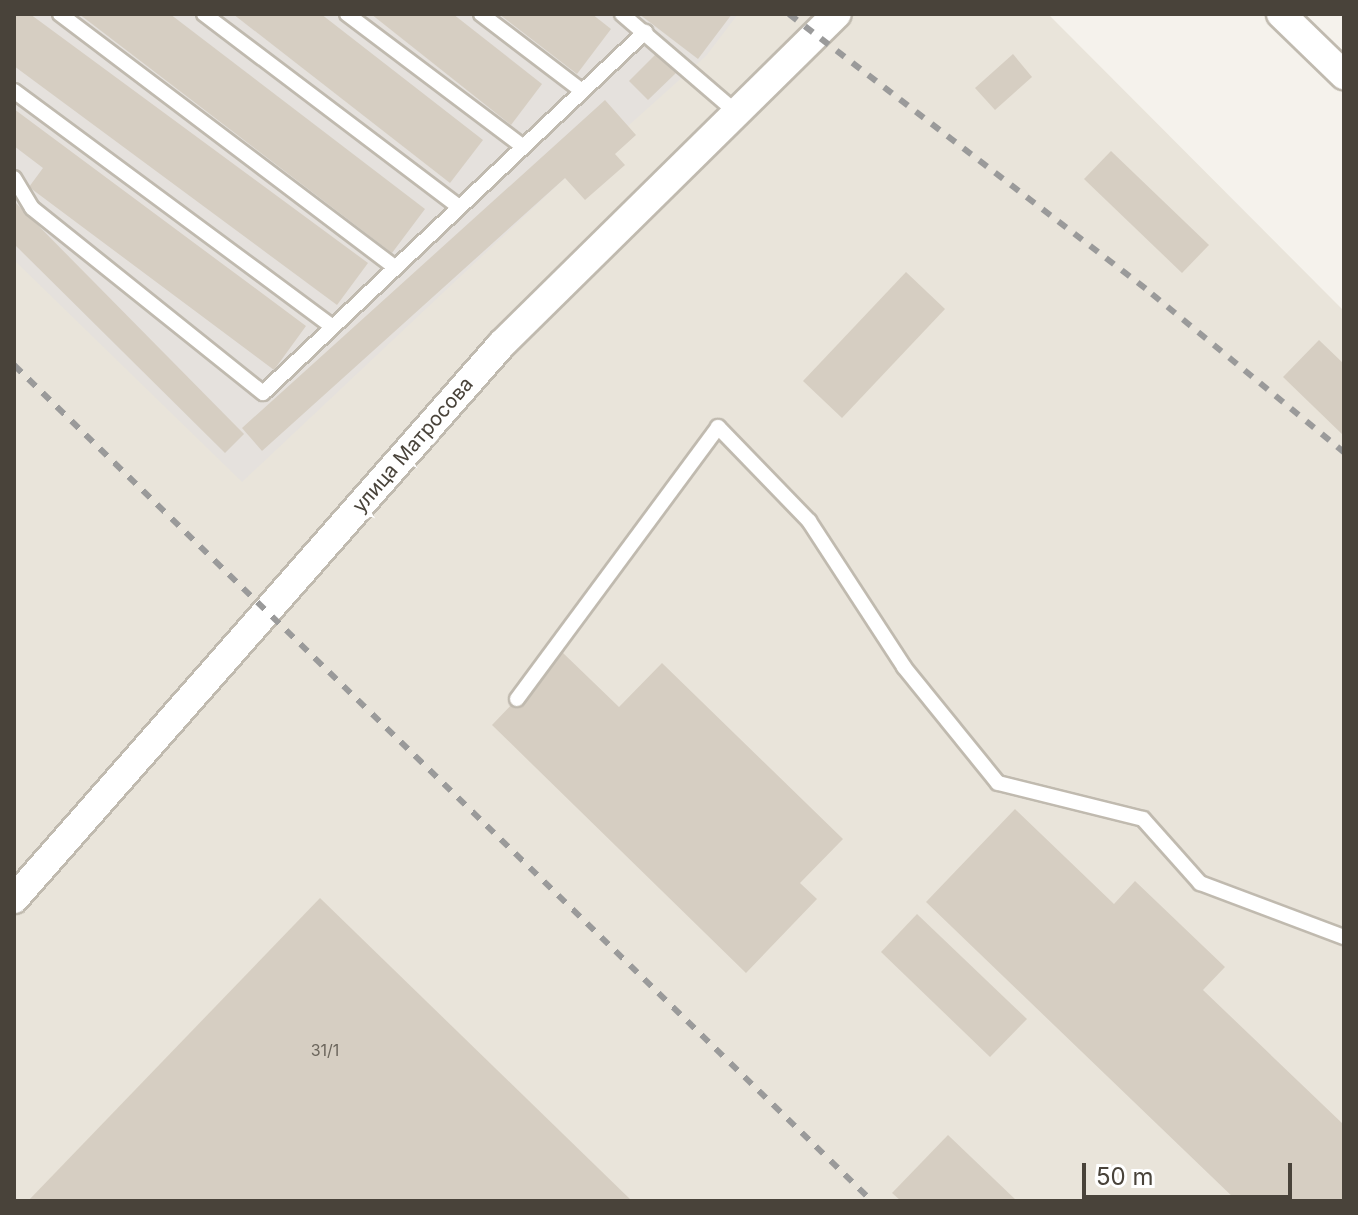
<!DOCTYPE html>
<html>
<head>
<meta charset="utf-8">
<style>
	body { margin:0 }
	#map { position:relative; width:1358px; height:1215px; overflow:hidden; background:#f5f2ec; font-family:Inter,sans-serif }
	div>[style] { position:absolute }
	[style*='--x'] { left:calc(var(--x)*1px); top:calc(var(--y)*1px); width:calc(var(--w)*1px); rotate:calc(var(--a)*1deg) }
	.residential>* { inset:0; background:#e9e4da }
	.industrial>* { inset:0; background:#e5e1dd }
	.building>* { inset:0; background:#d6cec2 }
	.roads { filter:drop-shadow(2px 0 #c0baaf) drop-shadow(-2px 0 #c0baaf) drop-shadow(0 2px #c0baaf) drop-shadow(0 -2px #c0baaf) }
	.lane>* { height:14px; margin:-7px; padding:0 7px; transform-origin:7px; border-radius:7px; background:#fff }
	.street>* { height:28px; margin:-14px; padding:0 14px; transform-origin:14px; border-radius:14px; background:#fff }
	.rail>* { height:6px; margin-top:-3px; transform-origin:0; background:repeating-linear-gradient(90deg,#9a9a9a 0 10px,transparent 0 20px) }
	span { translate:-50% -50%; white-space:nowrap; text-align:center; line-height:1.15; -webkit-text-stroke:8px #fff; paint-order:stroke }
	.number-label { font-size:16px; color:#6c665c }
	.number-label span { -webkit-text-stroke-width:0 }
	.street-label { font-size:20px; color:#49433a }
	.frame { position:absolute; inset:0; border:16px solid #49433a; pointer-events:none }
	.scale { position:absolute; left:1082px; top:1163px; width:210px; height:36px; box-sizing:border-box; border:4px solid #49433a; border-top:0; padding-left:10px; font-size:24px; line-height:28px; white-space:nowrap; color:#49433a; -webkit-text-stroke:6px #fff; paint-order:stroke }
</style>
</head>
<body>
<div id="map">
	<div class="residential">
		<div style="clip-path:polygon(282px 14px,1048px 14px,1344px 311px,1344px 1201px,14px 1201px,14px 55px)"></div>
	</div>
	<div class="industrial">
		<div style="clip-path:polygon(14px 14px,738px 14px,706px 56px,628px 126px,545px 155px,565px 178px,242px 482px,14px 260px)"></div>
	</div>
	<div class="building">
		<div style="clip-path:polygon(14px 14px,30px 14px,368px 263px,337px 305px,14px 66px)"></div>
		<div style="clip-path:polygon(79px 14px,170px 14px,425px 209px,392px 253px)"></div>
		<div style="clip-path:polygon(233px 14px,321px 14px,483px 140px,450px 183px)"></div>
		<div style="clip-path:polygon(371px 14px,453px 14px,542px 84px,511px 125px)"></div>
		<div style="clip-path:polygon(499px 14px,592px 14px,611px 29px,577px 74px)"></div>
		<div style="clip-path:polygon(639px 14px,732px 14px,698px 59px)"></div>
		<div style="clip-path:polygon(657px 53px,677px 72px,648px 100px,629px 81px)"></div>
		<div style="clip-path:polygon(1013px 54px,1032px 77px,995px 110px,975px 88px)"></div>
		<div style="clip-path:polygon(605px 100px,636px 135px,615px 154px,625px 165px,585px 200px,565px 178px,262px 451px,242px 428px)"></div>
		<div style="clip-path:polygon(14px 109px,306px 326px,274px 370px,29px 187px,43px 168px,14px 146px)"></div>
		<div style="clip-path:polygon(1111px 151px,1209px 245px,1182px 273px,1084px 179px)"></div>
		<div style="clip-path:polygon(14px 201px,244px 434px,225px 453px,14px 244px)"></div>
		<div style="clip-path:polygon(906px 272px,945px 309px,842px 418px,803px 381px)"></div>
		<div style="clip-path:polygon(1319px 340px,1344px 364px,1344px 436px,1283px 377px)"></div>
		<div style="clip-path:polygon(562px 652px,619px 707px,662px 663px,843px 839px,800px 883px,817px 899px,746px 973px,492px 725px)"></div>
		<div style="clip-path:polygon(1015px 809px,1114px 904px,1135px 881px,1225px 967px,1203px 990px,1344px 1125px,1344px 1201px,1237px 1201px,926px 902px)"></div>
		<div style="clip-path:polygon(320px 898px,632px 1201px,28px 1201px)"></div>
		<div style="clip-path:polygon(917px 914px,1027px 1019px,990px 1057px,881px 952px)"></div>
		<div style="clip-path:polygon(948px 1135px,1017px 1201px,901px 1201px,892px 1193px)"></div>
	</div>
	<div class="roads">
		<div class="lane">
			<div style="--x:60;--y:14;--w:418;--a:37.1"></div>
			<div style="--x:204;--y:14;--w:318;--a:37.1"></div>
			<div style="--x:347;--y:14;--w:219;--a:37"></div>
			<div style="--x:481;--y:14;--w:127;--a:37.3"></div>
			<div style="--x:622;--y:14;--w:150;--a:40.7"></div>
			<div style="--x:14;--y:91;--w:393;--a:36.5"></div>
			<div style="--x:14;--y:178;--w:35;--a:59"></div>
			<div style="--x:32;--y:208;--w:296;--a:38.7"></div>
			<div style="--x:263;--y:393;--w:526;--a:-43.38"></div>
			<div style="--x:517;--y:699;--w:338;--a:-53.5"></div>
			<div style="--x:718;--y:427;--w:131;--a:45.9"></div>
			<div style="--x:809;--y:521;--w:174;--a:56.9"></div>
			<div style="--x:904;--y:667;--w:149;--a:51"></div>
			<div style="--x:998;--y:783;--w:149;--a:13.9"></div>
			<div style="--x:1143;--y:819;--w:86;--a:48.3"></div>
			<div style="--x:1200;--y:883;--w:154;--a:20.6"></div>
		</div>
		<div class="street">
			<div style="--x:1281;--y:14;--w:88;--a:44.1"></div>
			<div style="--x:14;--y:899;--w:739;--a:-48.68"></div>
			<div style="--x:502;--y:344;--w:470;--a:-44.6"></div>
		</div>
	</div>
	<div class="rail">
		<div style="--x:789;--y:14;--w:458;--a:37.6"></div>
		<div style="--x:1152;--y:294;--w:249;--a:39.5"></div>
		<div style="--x:14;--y:365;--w:1198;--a:44.26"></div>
	</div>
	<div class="number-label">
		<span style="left:325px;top:1050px">31/1</span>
	</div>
	<div class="street-label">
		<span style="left:413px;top:445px;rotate:-49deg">улица Матросова</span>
	</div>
	<div class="frame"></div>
	<div class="scale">50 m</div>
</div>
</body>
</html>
